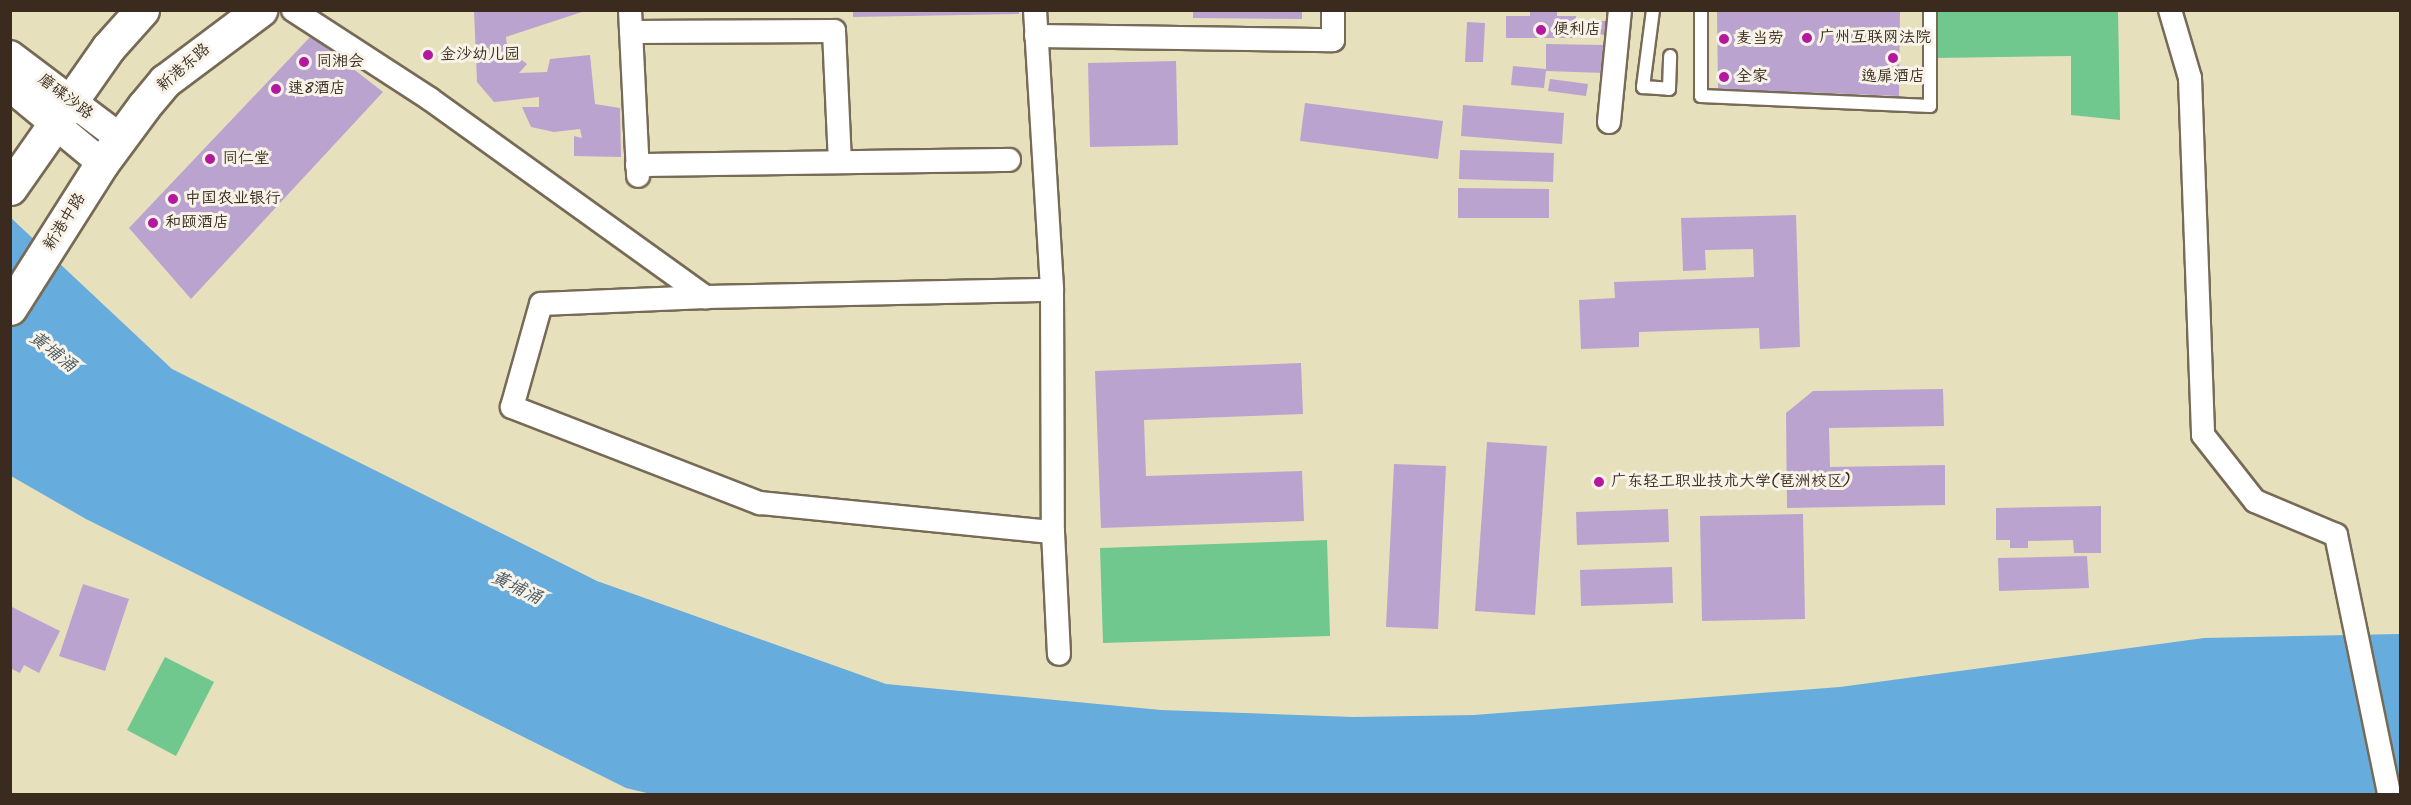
<!DOCTYPE html>
<html>
<head>
<meta charset="utf-8">
<style>
	body { margin:0 }
	#map { position:relative; width:2411px; height:805px; overflow:hidden; background:#e7e0bd; font-family:Kalam,"LXGW WenKai TC",sans-serif }
	div>[style] { position:absolute }
	[style*='--x'] { left:calc(var(--x)*1px); top:calc(var(--y)*1px); width:calc(var(--w)*1px); rotate:calc(var(--a)*1deg) }
	.green>* { inset:0; background:#70c88e }
	.water>* { inset:0; background:#66acdc }
	.building>* { inset:0; background:#baa3cf }
	.roads { filter:drop-shadow(2px 0 #776a56) drop-shadow(-2px 0 #776a56) drop-shadow(0 2px #776a56) drop-shadow(0 -2px #776a56) }
	.service>* { height:12px; margin:-6px; padding:0 6px; transform-origin:6px; border-radius:6px; background:#fff }
	.minor>* { height:22px; margin:-11px; padding:0 11px; transform-origin:11px; border-radius:11px; background:#fff }
	.tertiary>* { height:28px; margin:-14px; padding:0 14px; transform-origin:14px; border-radius:14px; background:#fff }
	.primary>* { height:33px; margin:-16.5px; padding:0 16.5px; transform-origin:16.5px; border-radius:16.5px; background:#fff }
	.dots>* { width:16px; height:16px; translate:-50% -50%; box-sizing:border-box; border:3px solid #f7f3e8; border-radius:50% }
	span { translate:-50% -50%; white-space:nowrap; text-align:center; line-height:1.15; -webkit-text-stroke:6px #f7f3e8; paint-order:stroke }
	.poi-label { font-size:16px; color:#3b2a1e }
	.left { translate:0 -50%; text-align:left }
	.street-label { font-size:16px; color:#3b2a1e }
	.water-label { font-size:18px; color:#4a5860; font-style:italic }
	.frame { position:absolute; inset:0; border:12px solid #3b2a1e; pointer-events:none }
</style>
</head>
<body>
<div id="map">
	<div class="green">
		<div style="clip-path:polygon(1935px 11px,2118px 11px,2120px 120px,2071px 115px,2071px 56px,1935px 58px)"></div>
		<div style="clip-path:polygon(1327px 540px,1330px 636px,1103px 643px,1100px 548px)"></div>
		<div style="clip-path:polygon(165px 657px,214px 682px,176px 756px,127px 730px)"></div>
	</div>
	<div class="water">
		<div style="clip-path:polygon(10px 217px,172px 369px,597px 581px,886px 684px,1161px 710px,1353px 717px,1474px 715px,1840px 687px,2204px 638px,2400px 634px,2400px 794px,651px 794px,626px 788px,86px 519px,11px 476px)"></div>
	</div>
	<div class="building">
		<div style="clip-path:polygon(474px 10px,588px 10px,506px 37px,509px 63px,519px 58px,527px 64px,519px 73px,547px 72px,550px 59px,590px 55px,595px 104px,620px 108px,621px 157px,574px 156px,574px 136px,582px 138px,580px 129px,554px 132px,531px 127px,522px 107px,539px 107px,539px 97px,494px 102px,477px 82px)"></div>
		<div style="clip-path:polygon(853px 10px,1019px 10px,1019px 14px,853px 17px)"></div>
		<div style="clip-path:polygon(1193px 10px,1302px 10px,1302px 19px,1193px 18px)"></div>
		<div style="clip-path:polygon(1530px 10px,1557px 10px,1557px 16px,1576px 16px,1576px 38px,1506px 38px,1506px 16px,1530px 16px)"></div>
		<div style="clip-path:polygon(1717px 10px,1900px 10px,1899px 96px,1718px 89px)"></div>
		<div style="clip-path:polygon(1587px 21px,1612px 21px,1611px 35px,1586px 34px)"></div>
		<div style="clip-path:polygon(1467px 22px,1485px 23px,1483px 62px,1465px 62px)"></div>
		<div style="clip-path:polygon(311px 36px,383px 92px,191px 299px,129px 228px)"></div>
		<div style="clip-path:polygon(1546px 44px,1604px 45px,1604px 73px,1546px 71px,1544px 88px,1511px 85px,1513px 66px,1546px 69px)"></div>
		<div style="clip-path:polygon(1176px 61px,1178px 145px,1090px 147px,1088px 63px)"></div>
		<div style="clip-path:polygon(1550px 79px,1588px 84px,1586px 96px,1548px 91px)"></div>
		<div style="clip-path:polygon(1305px 103px,1443px 121px,1438px 159px,1300px 141px)"></div>
		<div style="clip-path:polygon(1463px 105px,1564px 113px,1562px 144px,1461px 136px)"></div>
		<div style="clip-path:polygon(1460px 150px,1554px 153px,1553px 182px,1459px 179px)"></div>
		<div style="clip-path:polygon(1458px 188px,1549px 189px,1549px 218px,1458px 218px)"></div>
		<div style="clip-path:polygon(1796px 215px,1800px 347px,1760px 349px,1759px 328px,1639px 332px,1639px 347px,1581px 349px,1579px 300px,1615px 298px,1614px 282px,1754px 277px,1753px 249px,1705px 250px,1706px 270px,1683px 271px,1681px 218px)"></div>
		<div style="clip-path:polygon(1301px 363px,1303px 414px,1144px 420px,1146px 476px,1302px 471px,1304px 521px,1101px 528px,1095px 371px)"></div>
		<div style="clip-path:polygon(1943px 389px,1944px 426px,1829px 428px,1830px 467px,1945px 465px,1945px 505px,1787px 508px,1786px 413px,1813px 391px)"></div>
		<div style="clip-path:polygon(1487px 442px,1547px 446px,1535px 615px,1475px 611px)"></div>
		<div style="clip-path:polygon(1394px 464px,1446px 466px,1438px 629px,1386px 627px)"></div>
		<div style="clip-path:polygon(2101px 506px,2101px 553px,2074px 553px,2073px 540px,2028px 541px,2028px 548px,2010px 548px,2010px 540px,1996px 540px,1996px 508px)"></div>
		<div style="clip-path:polygon(1668px 509px,1669px 542px,1577px 545px,1576px 512px)"></div>
		<div style="clip-path:polygon(1803px 514px,1805px 619px,1702px 621px,1700px 516px)"></div>
		<div style="clip-path:polygon(2087px 556px,2089px 588px,1999px 591px,1998px 558px)"></div>
		<div style="clip-path:polygon(1672px 567px,1673px 603px,1581px 606px,1580px 570px)"></div>
		<div style="clip-path:polygon(83px 584px,129px 599px,105px 671px,59px 656px)"></div>
		<div style="clip-path:polygon(10px 606px,60px 631px,39px 673px,24px 665px,20px 673px,10px 668px)"></div>
	</div>
	<div class="roads">
		<div class="service">
			<div style="--x:1653;--y:10;--w:78;--a:97.4"></div>
			<div style="--x:1643;--y:87;--w:26;--a:4"></div>
			<div style="--x:1669;--y:89;--w:33;--a:-88"></div>
			<div style="--x:1701;--y:10;--w:86;--a:90"></div>
			<div style="--x:1701;--y:96;--w:229;--a:2.5"></div>
			<div style="--x:1930;--y:106;--w:96;--a:-90"></div>
		</div>
		<div class="minor">
			<div style="--x:293;--y:10;--w:163;--a:33"></div>
			<div style="--x:430;--y:99;--w:340;--a:35.7"></div>
			<div style="--x:706;--y:297;--w:346;--a:-1.2"></div>
			<div style="--x:630;--y:10;--w:166;--a:87.2"></div>
			<div style="--x:1035;--y:10;--w:281;--a:86.5"></div>
			<div style="--x:1052;--y:290;--w:242;--a:89.8"></div>
			<div style="--x:1053;--y:532;--w:122;--a:87.2"></div>
			<div style="--x:2170;--y:10;--w:71;--a:73.6"></div>
			<div style="--x:2190;--y:78;--w:357;--a:87.9"></div>
			<div style="--x:2203;--y:435;--w:84;--a:51.8"></div>
			<div style="--x:2255;--y:501;--w:88;--a:22.8"></div>
			<div style="--x:2336;--y:535;--w:264;--a:78.4"></div>
			<div style="--x:631;--y:32;--w:203;--a:-0.3"></div>
			<div style="--x:834;--y:31;--w:131;--a:87.4"></div>
			<div style="--x:1036;--y:36;--w:297;--a:0.8"></div>
			<div style="--x:1333;--y:40;--w:30;--a:-90"></div>
			<div style="--x:1609;--y:122;--w:113;--a:-84.4"></div>
			<div style="--x:637;--y:165;--w:372;--a:-0.8"></div>
			<div style="--x:706;--y:297;--w:165;--a:177.6"></div>
			<div style="--x:541;--y:304;--w:107;--a:105.7"></div>
			<div style="--x:512;--y:407;--w:266;--a:21.2"></div>
			<div style="--x:760;--y:503;--w:294;--a:5.7"></div>
		</div>
		<div class="tertiary">
			<div style="--x:10;--y:55;--w:138;--a:37"></div>
			<div style="--x:10;--y:87;--w:119;--a:39.6"></div>
		</div>
		<div class="primary">
			<div style="--x:10;--y:188;--w:171;--a:-55"></div>
			<div style="--x:108;--y:48;--w:51;--a:-48.2"></div>
			<div style="--x:10;--y:308;--w:172;--a:-57.6"></div>
			<div style="--x:102;--y:163;--w:71;--a:-53.6"></div>
			<div style="--x:144;--y:106;--w:33;--a:-50"></div>
			<div style="--x:165;--y:81;--w:119;--a:-36.8"></div>
		</div>
	</div>
	<div class="dots">
		<div style="left:1541px;top:30px;background:#b5179e"></div>
		<div style="left:1807px;top:38px;background:#b5179e"></div>
		<div style="left:1724px;top:39px;background:#b5179e"></div>
		<div style="left:428px;top:55px;background:#b5179e"></div>
		<div style="left:1893px;top:58px;background:#b5179e"></div>
		<div style="left:304px;top:62px;background:#b5179e"></div>
		<div style="left:1724px;top:77px;background:#b5179e"></div>
		<div style="left:276px;top:89px;background:#b5179e"></div>
		<div style="left:210px;top:159px;background:#b5179e"></div>
		<div style="left:173px;top:199px;background:#b5179e"></div>
		<div style="left:153px;top:223px;background:#b5179e"></div>
		<div style="left:1599px;top:482px;background:#b5179e"></div>
	</div>
	<div class="poi-label">
		<span class="left" style="left:1553px;top:30px">便利店</span>
		<span class="left" style="left:1819px;top:38px">广州互联网法院</span>
		<span class="left" style="left:1736px;top:39px">麦当劳</span>
		<span class="left" style="left:440px;top:55px">金沙幼儿园</span>
		<span class="left" style="left:316px;top:62px">同湘会</span>
		<span class="left" style="left:1736px;top:77px">全家</span>
		<span style="left:1893px;top:77px">逸扉酒店</span>
		<span class="left" style="left:288px;top:89px">速8酒店</span>
		<span class="left" style="left:222px;top:159px">同仁堂</span>
		<span class="left" style="left:185px;top:199px">中国农业银行</span>
		<span class="left" style="left:165px;top:223px">和颐酒店</span>
		<span class="left" style="left:1611px;top:482px">广东轻工职业技术大学(琶洲校区)</span>
	</div>
	<div class="street-label">
		<span style="left:184px;top:68px;rotate:-41deg">新港东路</span>
		<span style="left:65px;top:97px;rotate:37deg">磨碟沙路</span>
		<span style="left:65px;top:222px;rotate:-58deg">新港中路</span>
	</div>
	<div class="water-label">
		<span style="left:52px;top:353px;rotate:38deg">黄埔涌</span>
		<span style="left:516px;top:589px;rotate:26deg">黄埔涌</span>
	</div>
	<div class="frame"></div>
</div>
</body>
</html>
